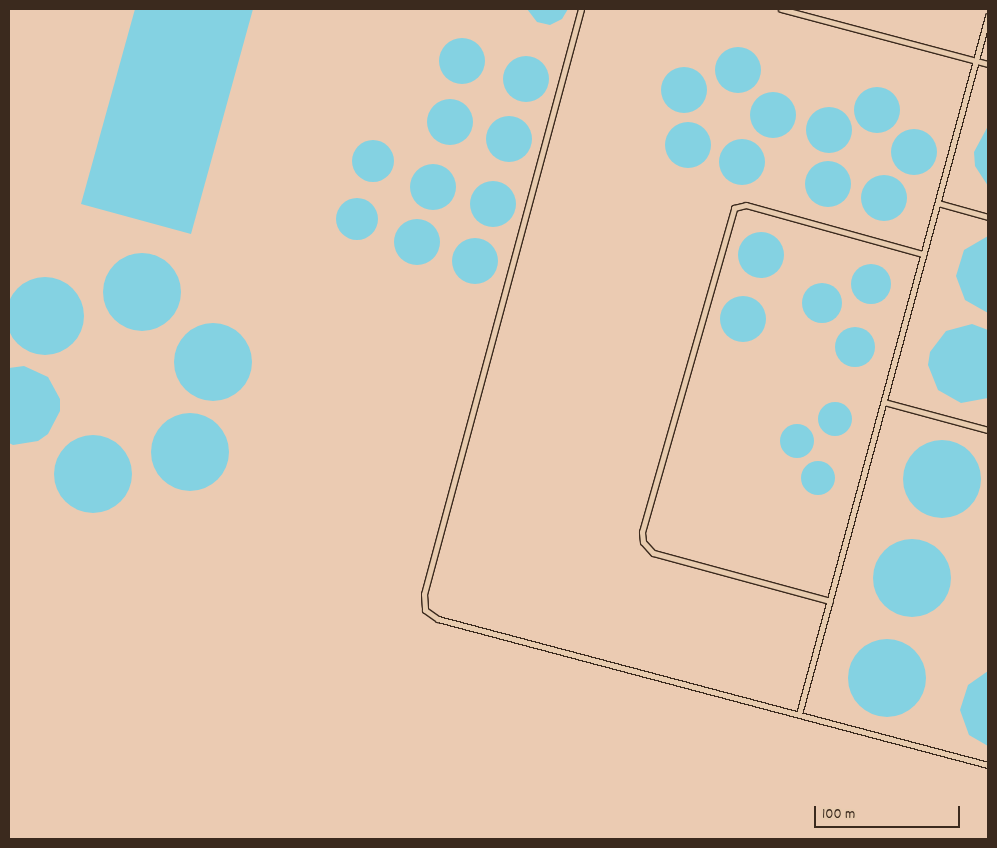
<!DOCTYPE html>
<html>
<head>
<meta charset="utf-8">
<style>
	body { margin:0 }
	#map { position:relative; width:997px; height:848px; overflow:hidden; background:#ebcbb2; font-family:Dekko,sans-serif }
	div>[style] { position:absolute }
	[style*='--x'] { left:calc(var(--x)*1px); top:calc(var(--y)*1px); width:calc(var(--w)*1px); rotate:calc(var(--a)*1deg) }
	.water>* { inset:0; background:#84d2e2 }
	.round { border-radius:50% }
	.roads { filter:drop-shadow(1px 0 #3b2a1e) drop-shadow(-1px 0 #3b2a1e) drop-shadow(0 1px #3b2a1e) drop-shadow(0 -1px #3b2a1e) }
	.lane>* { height:5px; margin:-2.5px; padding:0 2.5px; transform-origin:2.5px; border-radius:2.5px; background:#e8ccaf }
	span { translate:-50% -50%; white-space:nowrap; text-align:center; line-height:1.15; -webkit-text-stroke:5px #e8ccaf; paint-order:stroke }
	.frame { position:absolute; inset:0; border:10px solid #3b2a1e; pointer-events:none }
	.scale { position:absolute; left:814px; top:806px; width:146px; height:22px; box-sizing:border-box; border:2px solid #3b2a1e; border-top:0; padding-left:6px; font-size:15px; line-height:18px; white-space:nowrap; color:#3b2a1e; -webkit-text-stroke:4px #e8ccaf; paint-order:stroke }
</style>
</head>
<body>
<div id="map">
	<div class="water">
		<div style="clip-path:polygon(135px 9px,253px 9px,191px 234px,81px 204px)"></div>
		<div style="clip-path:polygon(527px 9px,568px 9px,562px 19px,550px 25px,537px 22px)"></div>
		<div class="round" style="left:439px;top:38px;width:46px;height:46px"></div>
		<div class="round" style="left:715px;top:47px;width:46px;height:46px"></div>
		<div class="round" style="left:503px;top:56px;width:46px;height:46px"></div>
		<div class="round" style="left:661px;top:67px;width:46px;height:46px"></div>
		<div class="round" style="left:854px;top:87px;width:46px;height:46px"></div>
		<div class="round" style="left:750px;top:92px;width:46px;height:46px"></div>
		<div class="round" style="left:427px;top:99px;width:46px;height:46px"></div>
		<div class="round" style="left:806px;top:107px;width:46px;height:46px"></div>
		<div class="round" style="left:486px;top:116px;width:46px;height:46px"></div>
		<div class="round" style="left:665px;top:122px;width:46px;height:46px"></div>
		<div style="clip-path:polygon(988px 126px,988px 186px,975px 166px,974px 152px)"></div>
		<div class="round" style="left:891px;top:129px;width:46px;height:46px"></div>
		<div class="round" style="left:719px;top:139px;width:46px;height:46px"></div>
		<div class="round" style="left:352px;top:140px;width:42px;height:42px"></div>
		<div class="round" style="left:805px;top:161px;width:46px;height:46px"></div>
		<div class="round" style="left:410px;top:164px;width:46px;height:46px"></div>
		<div class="round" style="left:861px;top:175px;width:46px;height:46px"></div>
		<div class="round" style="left:470px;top:181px;width:46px;height:46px"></div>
		<div class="round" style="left:336px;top:198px;width:42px;height:42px"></div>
		<div class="round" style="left:394px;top:219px;width:46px;height:46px"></div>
		<div class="round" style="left:738px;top:232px;width:46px;height:46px"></div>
		<div style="clip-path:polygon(988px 236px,988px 313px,965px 300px,956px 276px,964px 250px)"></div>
		<div class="round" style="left:452px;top:238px;width:46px;height:46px"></div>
		<div class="round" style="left:103px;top:253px;width:78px;height:78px"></div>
		<div class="round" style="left:851px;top:264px;width:40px;height:40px"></div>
		<div class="round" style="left:6px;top:277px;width:78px;height:78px"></div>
		<div class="round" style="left:802px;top:283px;width:40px;height:40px"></div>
		<div class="round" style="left:720px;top:296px;width:46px;height:46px"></div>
		<div class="round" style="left:174px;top:323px;width:78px;height:78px"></div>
		<div style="clip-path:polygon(972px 324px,988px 330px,988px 398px,961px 403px,938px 390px,928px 365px,930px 352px,946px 331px)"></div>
		<div class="round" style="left:835px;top:327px;width:40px;height:40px"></div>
		<div style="clip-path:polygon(24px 366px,48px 377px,60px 399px,60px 411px,48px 434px,38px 441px,13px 445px,9px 443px,9px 368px)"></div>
		<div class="round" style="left:818px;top:402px;width:34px;height:34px"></div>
		<div class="round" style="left:151px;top:413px;width:78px;height:78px"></div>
		<div class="round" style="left:780px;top:424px;width:34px;height:34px"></div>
		<div class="round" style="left:54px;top:435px;width:78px;height:78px"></div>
		<div class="round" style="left:903px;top:440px;width:78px;height:78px"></div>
		<div class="round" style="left:801px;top:461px;width:34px;height:34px"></div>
		<div class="round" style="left:873px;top:539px;width:78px;height:78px"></div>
		<div class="round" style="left:848px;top:639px;width:78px;height:78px"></div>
		<div style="clip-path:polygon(988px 671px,988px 746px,969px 735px,960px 710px,968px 685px)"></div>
	</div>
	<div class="roads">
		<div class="lane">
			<div style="--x:581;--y:9;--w:606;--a:105.02"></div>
			<div style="--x:424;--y:594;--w:16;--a:86"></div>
			<div style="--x:425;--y:610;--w:16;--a:35"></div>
			<div style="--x:438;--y:619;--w:569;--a:14.87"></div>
			<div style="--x:781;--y:9;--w:214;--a:14.9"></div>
			<div style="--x:938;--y:203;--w:52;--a:15.6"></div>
			<div style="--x:884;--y:402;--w:108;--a:15.1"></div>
			<div style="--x:830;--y:601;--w:183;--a:-164.8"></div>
			<div style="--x:653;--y:553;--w:15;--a:-132"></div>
			<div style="--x:643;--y:542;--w:10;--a:-96"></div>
			<div style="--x:642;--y:532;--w:337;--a:-74.1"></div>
			<div style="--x:734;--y:208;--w:12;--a:-14"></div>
			<div style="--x:746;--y:205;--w:184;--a:15.5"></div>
			<div style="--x:799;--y:714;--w:723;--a:-74.85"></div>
		</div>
	</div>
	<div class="frame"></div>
	<div class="scale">100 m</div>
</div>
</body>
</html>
